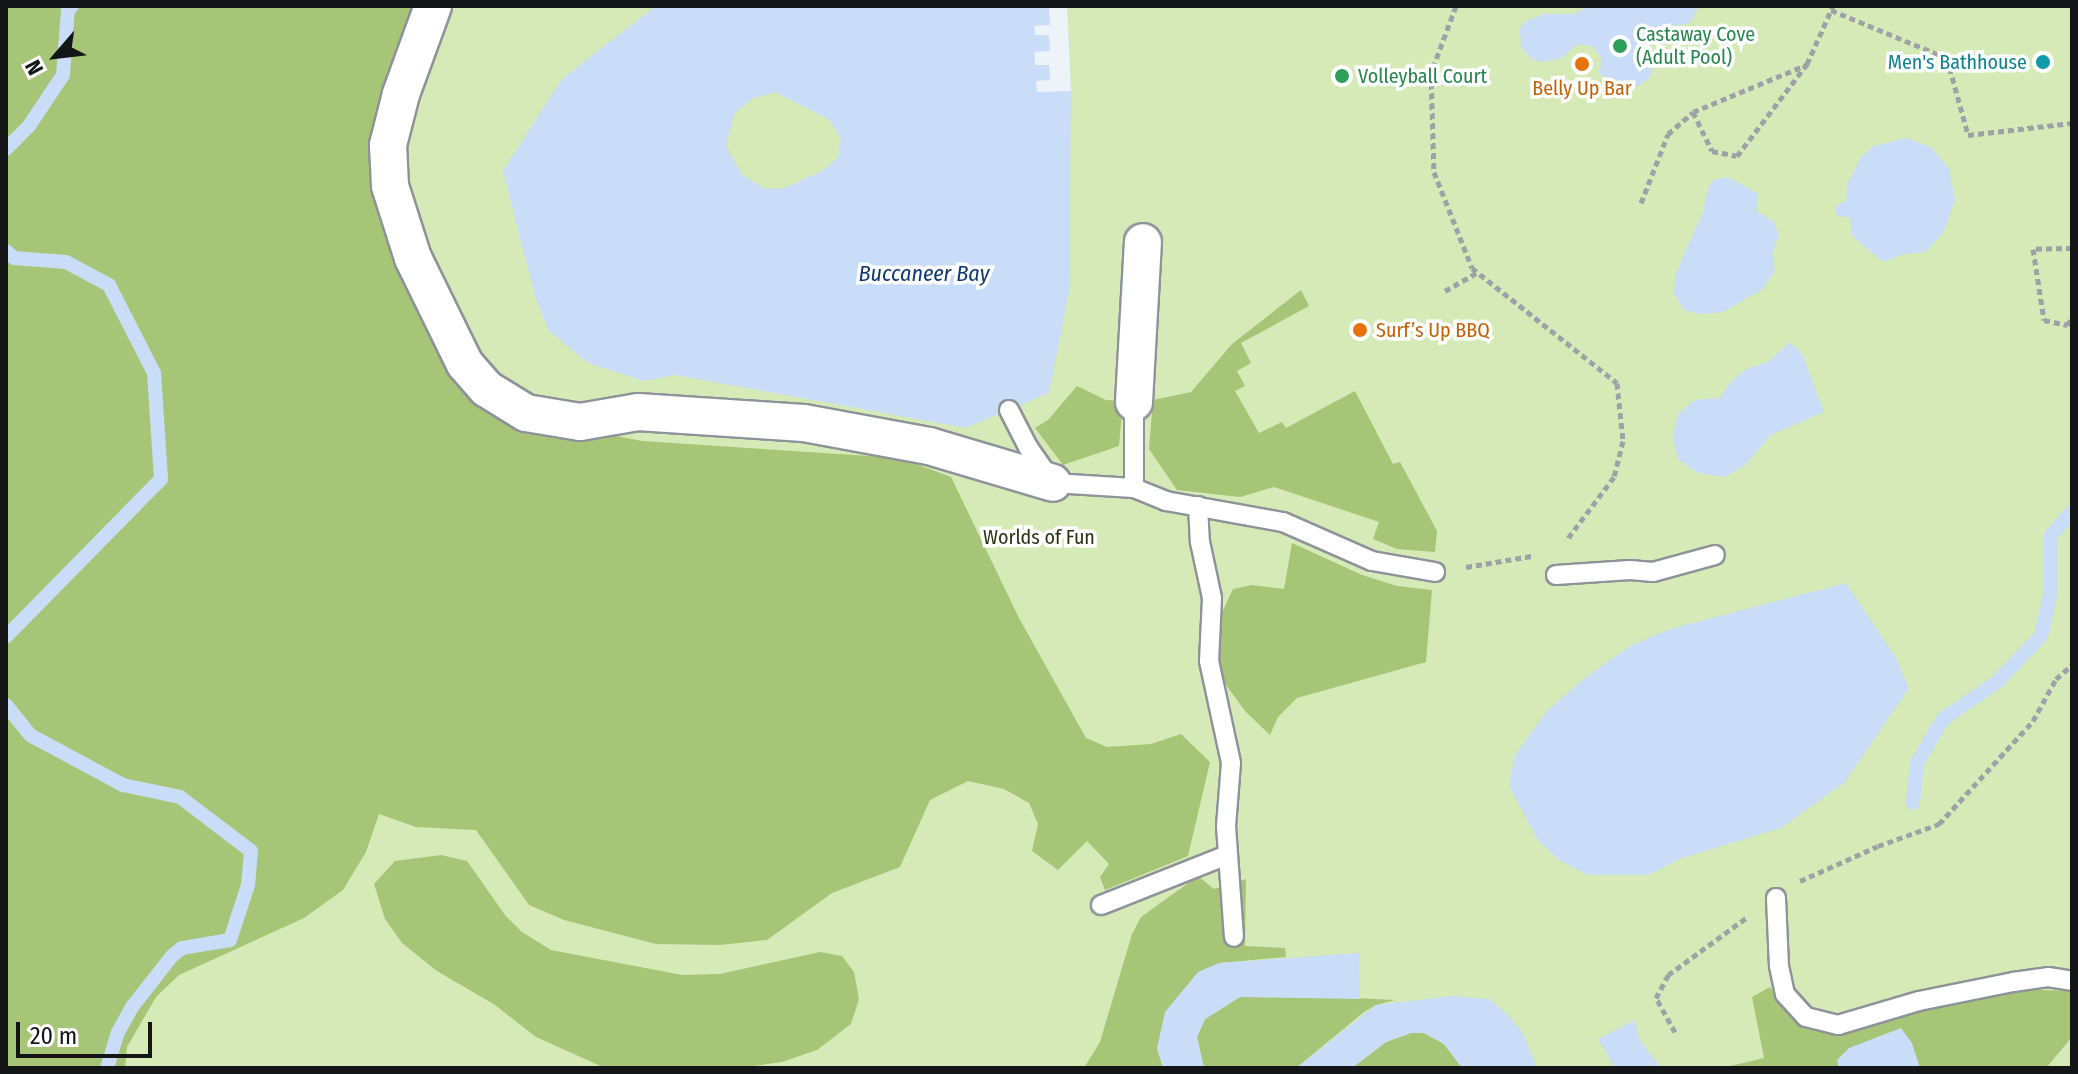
<!DOCTYPE html>
<html>
<head>
<meta charset="utf-8">
<style>
	body { margin:0 }
	#map { position:relative; width:2078px; height:1074px; overflow:hidden; background:#eef3fa; font-family:"Fira Sans Condensed",sans-serif }
	div>[style] { position:absolute }
	[style*='--x'] { left:calc(var(--x)*1px); top:calc(var(--y)*1px); width:calc(var(--w)*1px); rotate:calc(var(--a)*1deg) }
	.green>* { inset:0; background:#d5eab6 }
	.forest>* { inset:0; background:#a7c576 }
	.water>* { inset:0; background:#c9dcf8 }
	.pier>* { inset:0; background:#eef3fa }
	.stream>* { height:14px; margin:-7px; padding:0 7px; transform-origin:7px; border-radius:7px; background:#c9dcf8 }
	.path>* { height:5px; margin-top:-2.5px; transform-origin:0; background:repeating-linear-gradient(90deg,#9ea2a7 0 6px,transparent 0 10px) }
	.roads { filter:drop-shadow(2px 0 #8e939a) drop-shadow(-2px 0 #8e939a) drop-shadow(0 2px #8e939a) drop-shadow(0 -2px #8e939a) }
	.lane>* { height:18px; margin:-9px; padding:0 9px; transform-origin:9px; border-radius:9px; background:#fff }
	.street>* { height:36px; margin:-18px; padding:0 18px; transform-origin:18px; border-radius:18px; background:#fff }
	.dots>* { width:22px; height:22px; translate:-50% -50%; box-sizing:border-box; border:4px solid #fff; border-radius:50% }
	span { translate:-50% -50%; white-space:nowrap; text-align:center; line-height:1.15; -webkit-text-stroke:7px #fff; paint-order:stroke }
	.leisure-label { font-size:20px; color:#27864d }
	.left { translate:0 -50%; text-align:left }
	.culture-label { font-size:20px; color:#0d838f }
	.right { translate:-100% -50%; text-align:right }
	.food-label { font-size:20px; color:#c56008 }
	.park-label { font-size:20px; color:#2a3514 }
	.water-label { font-size:22px; color:#0c3772; font-style:italic }
	.frame { position:absolute; inset:0; border:8px solid #131517; pointer-events:none }
	.north { position:absolute; left:16px; top:16px; width:80px; height:80px; -webkit-text-stroke:6px #fff; paint-order:stroke; rotate:242deg; font-size:22px; font-weight:700; line-height:32px; text-align:center; color:#131517 }
	.north::after { content:''; display:block; margin:auto; width:28px; height:36px; background:#131517; clip-path:polygon(50% 0,100% 100%,50% 72%,0 100%) }
	.scale { position:absolute; left:16px; top:1022px; width:136px; height:36px; box-sizing:border-box; border:4px solid #131517; border-top:0; padding-left:10px; font-size:24px; line-height:28px; white-space:nowrap; color:#131517; -webkit-text-stroke:6px #fff; paint-order:stroke }
</style>
</head>
<body>
<div id="map">
	<div class="green">
		<div style="clip-path:polygon(6px 6px,2072px 6px,2072px 1068px,6px 1068px)"></div>
	</div>
	<div class="forest">
		<div style="clip-path:polygon(6px 6px,412px 6px,398px 55px,380px 160px,509px 415px,642px 441px,900px 458px,951px 477px,1019px 618px,1086px 738px,1107px 747px,1151px 744px,1181px 734px,1210px 762px,1188px 856px,1105px 890px,1100px 877px,1109px 864px,1087px 841px,1058px 870px,1032px 851px,1038px 824px,1029px 803px,1004px 789px,968px 781px,930px 800px,900px 867px,832px 893px,767px 940px,720px 945px,656px 944px,564px 920px,529px 905px,476px 830px,416px 827px,379px 814px,366px 852px,343px 890px,304px 918px,179px 975px,156px 997px,127px 1047px,125px 1068px,6px 1068px)"></div>
		<div style="clip-path:polygon(1301px 290px,1309px 306px,1241px 343px,1251px 363px,1237px 371px,1245px 386px,1235px 391px,1259px 433px,1282px 422px,1286px 428px,1355px 391px,1393px 464px,1400px 462px,1437px 531px,1435px 552px,1397px 549px,1373px 539px,1379px 522px,1274px 487px,1240px 497px,1177px 490px,1149px 449px,1153px 400px,1191px 392px,1232px 344px)"></div>
		<div style="clip-path:polygon(1077px 386px,1106px 400px,1123px 401px,1119px 446px,1063px 465px,1035px 428px,1048px 420px)"></div>
		<div style="clip-path:polygon(1292px 543px,1362px 575px,1397px 586px,1432px 590px,1426px 662px,1297px 698px,1278px 717px,1270px 735px,1245px 711px,1221px 678px,1216px 659px,1219px 619px,1233px 589px,1252px 585px,1284px 589px)"></div>
		<div style="clip-path:polygon(441px 855px,467px 861px,505px 915px,522px 932px,551px 950px,682px 975px,720px 974px,820px 952px,842px 956px,854px 972px,859px 999px,851px 1024px,817px 1050px,782px 1062px,739px 1068px,605px 1068px,536px 1037px,495px 1005px,437px 971px,402px 943px,385px 919px,374px 884px,395px 861px)"></div>
		<div style="clip-path:polygon(1198px 876px,1214px 889px,1246px 879px,1245px 946px,1285px 948px,1286px 957px,1219px 963px,1157px 1048px,1163px 1068px,1084px 1068px,1100px 1042px,1132px 934px,1141px 917px)"></div>
		<div style="clip-path:polygon(1770px 987px,1793px 1020px,1823px 1029px,2022px 989px,2068px 991px,2072px 993px,2072px 1037px,2046px 1068px,1722px 1068px,1764px 1058px,1752px 997px)"></div>
		<div style="clip-path:polygon(1240px 997px,1336px 997px,1395px 1000px,1376px 1005px,1364px 1012px,1296px 1068px,1204px 1068px,1197px 1037px,1205px 1019px)"></div>
		<div style="clip-path:polygon(1411px 1033px,1424px 1033px,1444px 1044px,1462px 1068px,1352px 1068px,1386px 1042px)"></div>
	</div>
	<div class="water">
		<div style="clip-path:polygon(evenodd,656px 6px,1067px 6px,1071px 91px,1069px 292px,1049px 393px,966px 428px,675px 375px,644px 381px,588px 363px,549px 331px,535px 296px,503px 171px,562px 79px,656px 6px,775px 92px,830px 120px,841px 139px,838px 157px,824px 170px,785px 188px,765px 189px,742px 175px,726px 145px,735px 113px,752px 99px,775px 92px)"></div>
		<div style="clip-path:polygon(1589px 6px,1697px 6px,1698px 9px,1690px 23px,1660px 28px,1653px 33px,1648px 46px,1653px 61px,1650px 78px,1638px 86px,1600px 75px,1601px 57px,1592px 46px,1577px 44px,1562px 58px,1543px 62px,1532px 60px,1521px 47px,1520px 28px,1525px 22px,1542px 14px,1574px 14px)"></div>
		<div style="clip-path:polygon(1906px 138px,1931px 147px,1949px 169px,1955px 200px,1944px 231px,1926px 252px,1904px 254px,1883px 262px,1852px 236px,1850px 217px,1837px 216px,1835px 206px,1846px 201px,1848px 183px,1861px 157px,1874px 146px)"></div>
		<div style="clip-path:polygon(1728px 177px,1758px 194px,1756px 211px,1774px 222px,1779px 235px,1772px 253px,1775px 270px,1763px 289px,1723px 312px,1700px 314px,1684px 310px,1674px 293px,1676px 273px,1703px 212px,1708px 189px,1713px 180px)"></div>
		<div style="clip-path:polygon(1790px 342px,1802px 354px,1824px 412px,1771px 435px,1744px 466px,1724px 477px,1698px 473px,1678px 459px,1673px 438px,1677px 416px,1694px 400px,1720px 398px,1729px 384px,1746px 369px,1768px 362px)"></div>
		<div style="clip-path:polygon(1846px 583px,1896px 658px,1909px 688px,1845px 782px,1781px 828px,1679px 859px,1649px 875px,1588px 875px,1559px 860px,1538px 840px,1509px 786px,1515px 755px,1547px 711px,1584px 679px,1630px 646px,1670px 629px)"></div>
		<div style="clip-path:polygon(1359px 953px,1360px 999px,1240px 997px,1205px 1019px,1197px 1037px,1204px 1068px,1163px 1068px,1157px 1048px,1165px 1012px,1198px 972px,1219px 963px)"></div>
		<div style="clip-path:polygon(1451px 996px,1489px 999px,1507px 1014px,1524px 1035px,1537px 1068px,1462px 1068px,1444px 1044px,1424px 1033px,1411px 1033px,1386px 1042px,1352px 1068px,1296px 1068px,1376px 1005px)"></div>
		<div style="clip-path:polygon(1635px 1020px,1639px 1039px,1661px 1068px,1615px 1068px,1598px 1039px)"></div>
		<div style="clip-path:polygon(1901px 1028px,1912px 1043px,1920px 1068px,1839px 1068px,1837px 1060px,1849px 1048px)"></div>
	</div>
	<div class="pier">
		<div style="clip-path:polygon(1033px 6px,1067px 6px,1071px 91px,1037px 92px,1036px 81px,1050px 80px,1049px 65px,1035px 65px,1034px 52px,1050px 51px,1049px 35px,1035px 35px,1034px 26px,1050px 25px,1049px 8px)"></div>
	</div>
	<div class="stream">
		<div style="--x:6;--y:149;--w:33;--a:-45"></div>
		<div style="--x:29;--y:126;--w:61;--a:-56.3"></div>
		<div style="--x:63;--y:75;--w:65;--a:-85.6"></div>
		<div style="--x:68;--y:10;--w:6;--a:-45"></div>
		<div style="--x:6;--y:251;--w:11;--a:41"></div>
		<div style="--x:14;--y:258;--w:52;--a:4.4"></div>
		<div style="--x:66;--y:262;--w:49;--a:28.1"></div>
		<div style="--x:109;--y:285;--w:99;--a:62.9"></div>
		<div style="--x:154;--y:373;--w:106;--a:86.2"></div>
		<div style="--x:161;--y:479;--w:221;--a:134.5"></div>
		<div style="--x:6;--y:705;--w:38;--a:51"></div>
		<div style="--x:30;--y:735;--w:106;--a:28.3"></div>
		<div style="--x:123;--y:785;--w:58;--a:11.9"></div>
		<div style="--x:180;--y:797;--w:89;--a:37.3"></div>
		<div style="--x:251;--y:851;--w:34;--a:95"></div>
		<div style="--x:248;--y:885;--w:58;--a:108.1"></div>
		<div style="--x:230;--y:940;--w:49;--a:170.5"></div>
		<div style="--x:182;--y:948;--w:13;--a:141"></div>
		<div style="--x:172;--y:956;--w:65;--a:128.1"></div>
		<div style="--x:132;--y:1007;--w:29;--a:119"></div>
		<div style="--x:118;--y:1032;--w:38;--a:107"></div>
		<div style="--x:1913;--y:803;--w:40;--a:-84.3"></div>
		<div style="--x:1917;--y:763;--w:51;--a:-59.4"></div>
		<div style="--x:1943;--y:719;--w:65;--a:-34.4"></div>
		<div style="--x:1997;--y:682;--w:64;--a:-46.3"></div>
		<div style="--x:2041;--y:636;--w:45;--a:-77.2"></div>
		<div style="--x:2051;--y:592;--w:57;--a:-90"></div>
		<div style="--x:2051;--y:535;--w:31;--a:-48"></div>
	</div>
	<div class="path">
		<div style="--x:1456;--y:6;--w:72;--a:110.5"></div>
		<div style="--x:1431;--y:73;--w:99;--a:88.3"></div>
		<div style="--x:1434;--y:172;--w:103;--a:68.4"></div>
		<div style="--x:1472;--y:268;--w:185;--a:38.4"></div>
		<div style="--x:1617;--y:383;--w:58;--a:84.1"></div>
		<div style="--x:1623;--y:441;--w:37;--a:104"></div>
		<div style="--x:1614;--y:477;--w:80;--a:126.9"></div>
		<div style="--x:1831;--y:10;--w:126;--a:22.5"></div>
		<div style="--x:1947;--y:58;--w:80;--a:74.7"></div>
		<div style="--x:1968;--y:135;--w:105;--a:-6.6"></div>
		<div style="--x:1693;--y:112;--w:43;--a:64"></div>
		<div style="--x:1712;--y:151;--w:25;--a:11"></div>
		<div style="--x:1737;--y:156;--w:116;--a:-52.7"></div>
		<div style="--x:1807;--y:64;--w:64;--a:-65.9"></div>
		<div style="--x:1641;--y:203;--w:74;--a:-68.6"></div>
		<div style="--x:1668;--y:134;--w:33;--a:-41"></div>
		<div style="--x:1693;--y:112;--w:122;--a:-22.6"></div>
		<div style="--x:2072;--y:248;--w:39;--a:179"></div>
		<div style="--x:2033;--y:249;--w:72;--a:81.2"></div>
		<div style="--x:2044;--y:320;--w:24;--a:12"></div>
		<div style="--x:2067;--y:325;--w:9;--a:-54"></div>
		<div style="--x:1445;--y:291;--w:36;--a:-30"></div>
		<div style="--x:1466;--y:567;--w:66;--a:-9.6"></div>
		<div style="--x:1800;--y:881;--w:85;--a:-24.2"></div>
		<div style="--x:1878;--y:846;--w:65;--a:-19.8"></div>
		<div style="--x:1939;--y:824;--w:139;--a:-47.6"></div>
		<div style="--x:2033;--y:721;--w:48;--a:-61.3"></div>
		<div style="--x:2056;--y:679;--w:21;--a:-41"></div>
		<div style="--x:1675;--y:1032;--w:39;--a:-119"></div>
		<div style="--x:1656;--y:998;--w:26;--a:-62"></div>
		<div style="--x:1668;--y:975;--w:97;--a:-36.2"></div>
	</div>
	<div class="roads">
		<div class="lane">
			<div style="--x:1009;--y:410;--w:42;--a:62.8"></div>
			<div style="--x:1028;--y:447;--w:44;--a:55.2"></div>
			<div style="--x:1053;--y:483;--w:81;--a:3.5"></div>
			<div style="--x:1134;--y:488;--w:35;--a:22"></div>
			<div style="--x:1166;--y:501;--w:119;--a:10.2"></div>
			<div style="--x:1283;--y:522;--w:97;--a:23.7"></div>
			<div style="--x:1372;--y:561;--w:64;--a:9.9"></div>
			<div style="--x:1134;--y:488;--w:86;--a:-90"></div>
			<div style="--x:1198;--y:506;--w:36;--a:87"></div>
			<div style="--x:1200;--y:542;--w:57;--a:77.9"></div>
			<div style="--x:1212;--y:598;--w:63;--a:92.7"></div>
			<div style="--x:1209;--y:661;--w:104;--a:77.8"></div>
			<div style="--x:1231;--y:763;--w:63;--a:94.5"></div>
			<div style="--x:1226;--y:826;--w:111;--a:85.9"></div>
			<div style="--x:1556;--y:575;--w:74;--a:-3.9"></div>
			<div style="--x:1630;--y:570;--w:23;--a:5"></div>
			<div style="--x:1653;--y:572;--w:64;--a:-15.3"></div>
			<div style="--x:1776;--y:898;--w:68;--a:87.5"></div>
			<div style="--x:1779;--y:966;--w:29;--a:78"></div>
			<div style="--x:1785;--y:994;--w:31;--a:48"></div>
			<div style="--x:1806;--y:1017;--w:33;--a:14"></div>
			<div style="--x:1838;--y:1025;--w:84;--a:-16.5"></div>
			<div style="--x:1919;--y:1001;--w:96;--a:-11.4"></div>
			<div style="--x:2013;--y:982;--w:35;--a:-8"></div>
			<div style="--x:2048;--y:977;--w:24;--a:9"></div>
			<div style="--x:1101;--y:905;--w:136;--a:-21.6"></div>
		</div>
		<div class="street">
			<div style="--x:433;--y:6;--w:94;--a:110"></div>
			<div style="--x:401;--y:94;--w:53;--a:104.3"></div>
			<div style="--x:388;--y:145;--w:41;--a:87.2"></div>
			<div style="--x:390;--y:186;--w:76;--a:72.3"></div>
			<div style="--x:413;--y:258;--w:118;--a:63.9"></div>
			<div style="--x:465;--y:364;--w:33;--a:49"></div>
			<div style="--x:487;--y:389;--w:46;--a:31.6"></div>
			<div style="--x:526;--y:413;--w:55;--a:9.5"></div>
			<div style="--x:580;--y:422;--w:59;--a:-9.8"></div>
			<div style="--x:638;--y:412;--w:166;--a:3.8"></div>
			<div style="--x:804;--y:423;--w:127;--a:10.4"></div>
			<div style="--x:929;--y:446;--w:129;--a:16.6"></div>
			<div style="--x:1134;--y:402;--w:160;--a:-86.8"></div>
		</div>
	</div>
	<div class="dots">
		<div style="left:1620px;top:46px;background:#2e9e5b"></div>
		<div style="left:2043px;top:62px;background:#0f9aa8"></div>
		<div style="left:1582px;top:64px;background:#e8710a"></div>
		<div style="left:1342px;top:76px;background:#2e9e5b"></div>
		<div style="left:1360px;top:330px;background:#e8710a"></div>
	</div>
	<div class="leisure-label">
		<span class="left" style="left:1636px;top:46px">Castaway Cove<br>(Adult Pool)</span>
		<span class="left" style="left:1358px;top:76px">Volleyball Court</span>
	</div>
	<div class="culture-label">
		<span class="right" style="left:2027px;top:62px">Men's Bathhouse</span>
	</div>
	<div class="food-label">
		<span style="left:1582px;top:88px">Belly Up Bar</span>
		<span class="left" style="left:1376px;top:330px">Surf’s Up BBQ</span>
	</div>
	<div class="park-label">
		<span style="left:1039px;top:537px">Worlds of Fun</span>
	</div>
	<div class="water-label">
		<span style="left:924px;top:274px">Buccaneer Bay</span>
	</div>
	<div class="frame"></div>
	<div class="north">N</div>
	<div class="scale">20 m</div>
</div>
</body>
</html>
